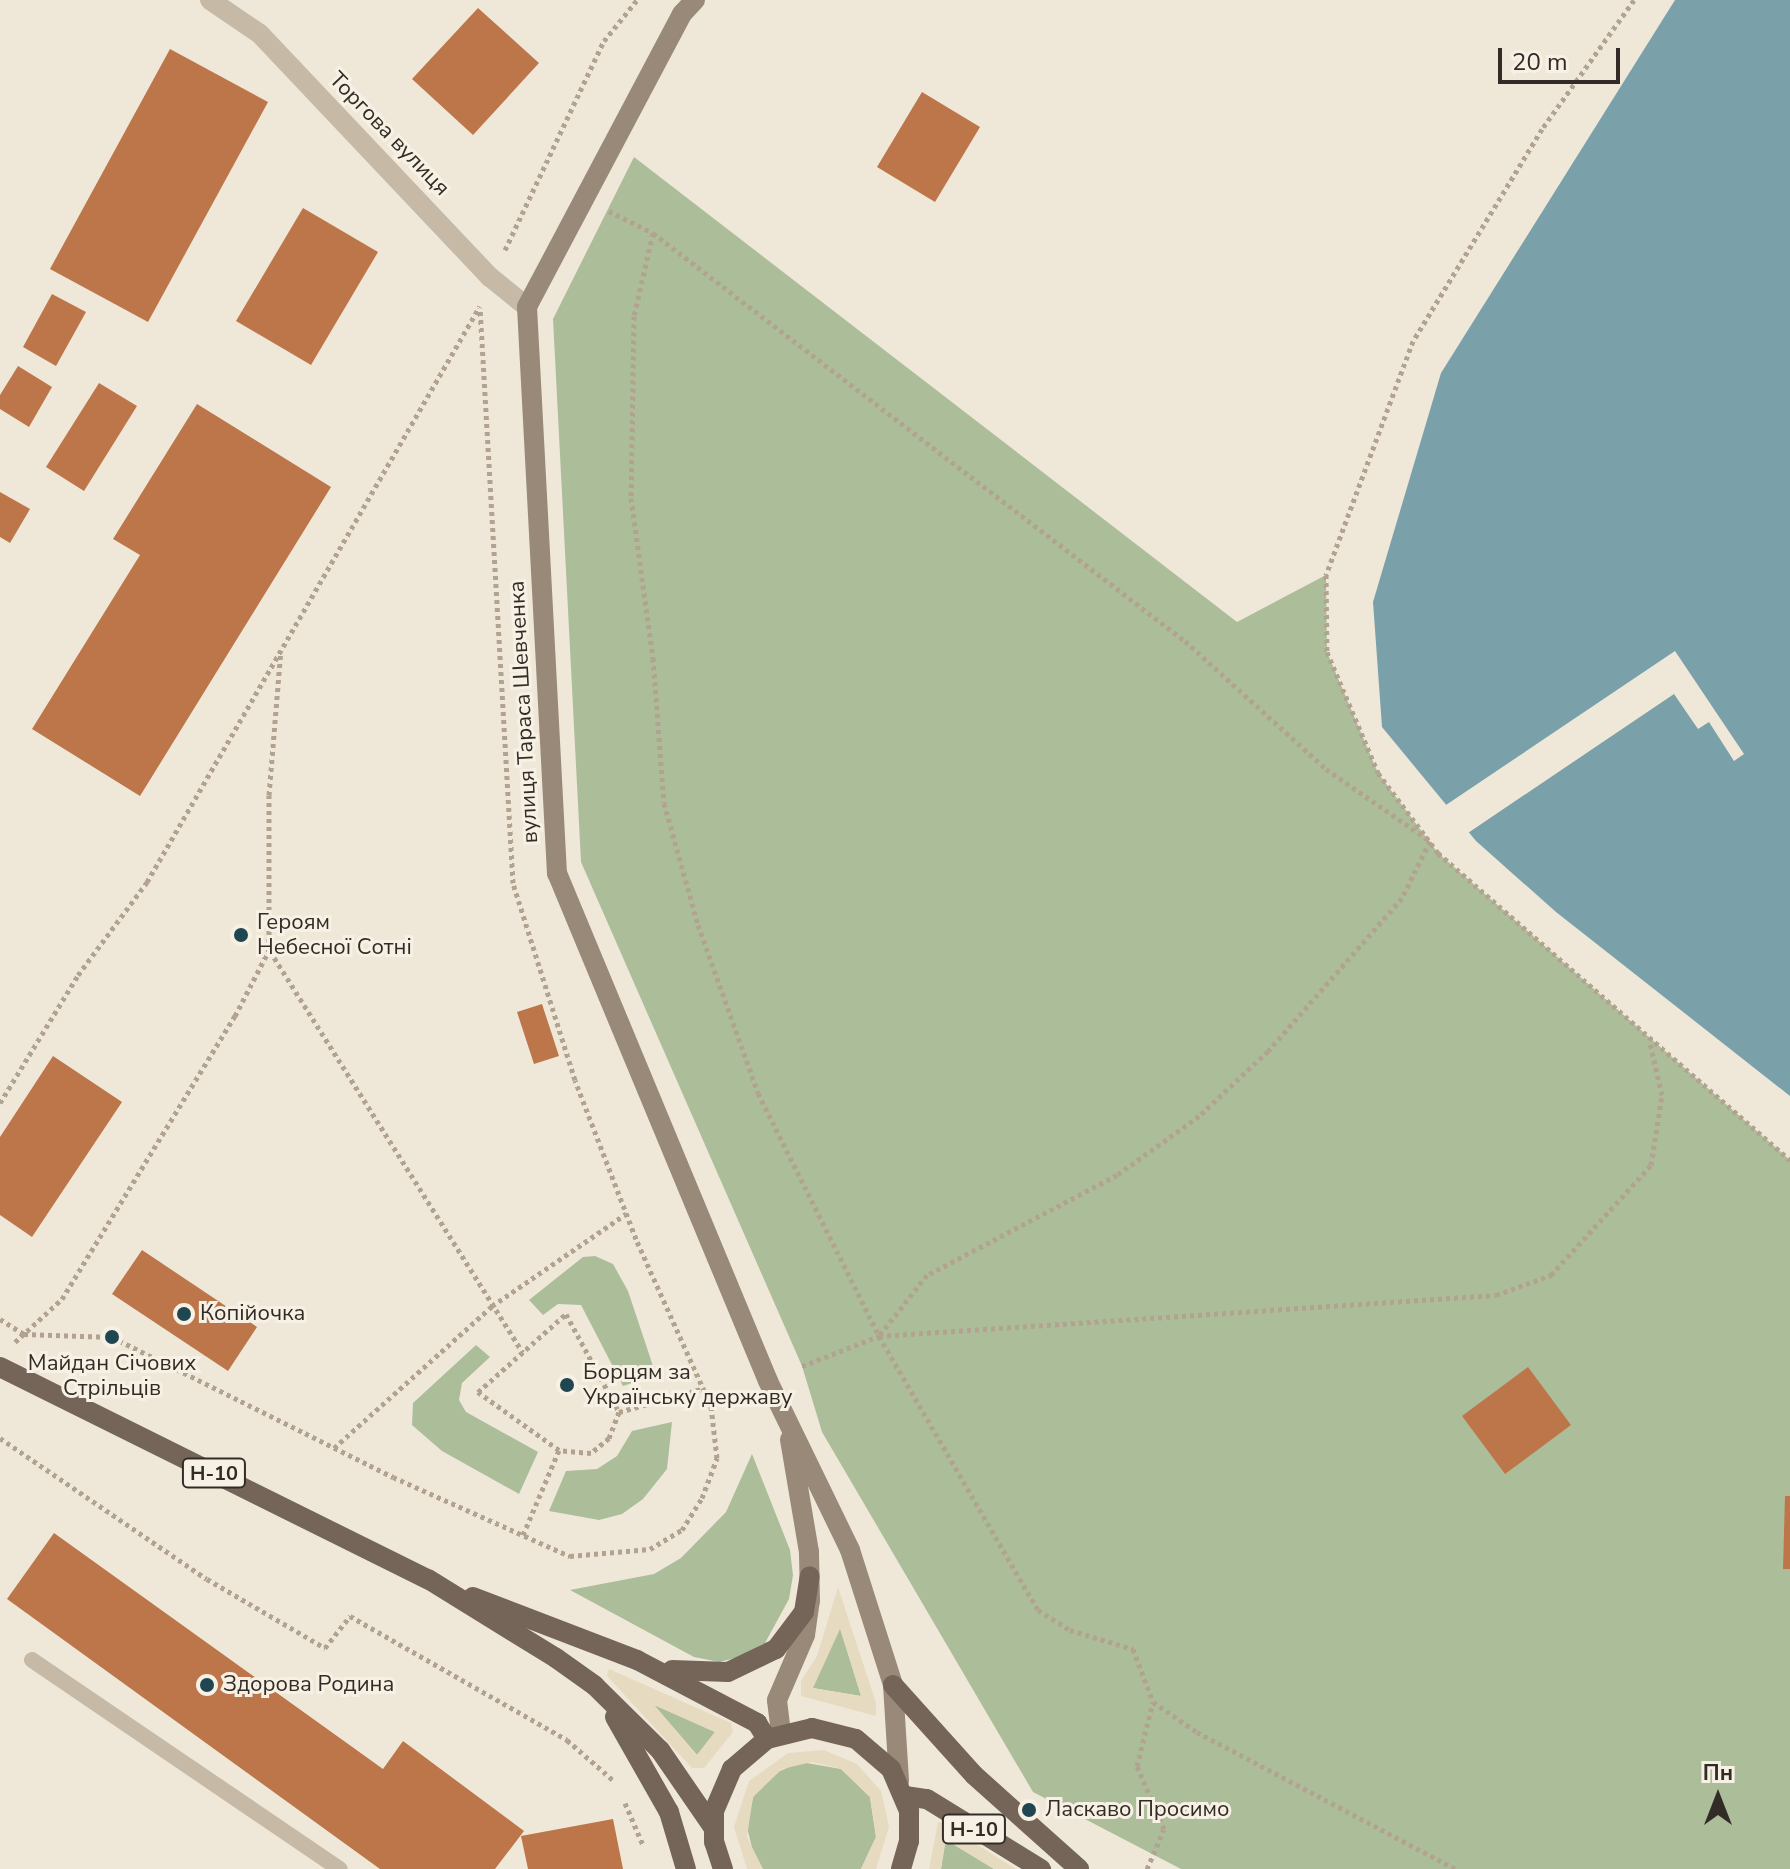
<!DOCTYPE html>
<html>
<head>
<meta charset="utf-8">
<style>
	body { margin:0 }
	#map { position:relative; width:1790px; height:1869px; overflow:hidden; background:#efe8d9; font-family:"Nunito Sans",sans-serif }
	div>[style] { position:absolute }
	[style*='--x'] { left:calc(var(--x)*1px); top:calc(var(--y)*1px); width:calc(var(--w)*1px); rotate:calc(var(--a)*1deg) }
	.green>* { inset:0; background:#acbd9a }
	.plaza>* { inset:0; background:#e6dbc1 }
	.water>* { inset:0; background:#7aa1aa }
	.pier>* { inset:0; background:#efe8d9 }
	.building>* { inset:0; background:#bd7649 }
	.path>* { height:5px; margin-top:-2.5px; transform-origin:0; background:repeating-linear-gradient(90deg,#b1a390 0 4px,transparent 0 8px) }
	.lane>* { height:16px; margin:-8px; padding:0 8px; transform-origin:8px; border-radius:8px; background:#c6b9a6 }
	.street>* { height:20px; margin:-10px; padding:0 10px; transform-origin:10px; border-radius:10px; background:#c6b9a6 }
	.secondary>* { height:20px; margin:-10px; padding:0 10px; transform-origin:10px; border-radius:10px; background:#998978 }
	.primary>* { height:20px; margin:-10px; padding:0 10px; transform-origin:10px; border-radius:10px; background:#746558 }
	.dots>* { width:22px; height:22px; translate:-50% -50%; box-sizing:border-box; border:4px solid #f7f1e5; border-radius:50% }
	span { translate:-50% -50%; white-space:nowrap; text-align:center; line-height:1.15; -webkit-text-stroke:6px #f7f1e5; paint-order:stroke }
	.shield-label span { padding:2px 6px; background:#f7f1e5; border:2px solid; border-radius:6px; -webkit-text-stroke-width:0 }
	.shield-label { font-size:20px; color:#332c26; font-weight:700 }
	.street-label { font-size:22px; color:#332c26 }
	.poi-label { font-size:22px; color:#332c26 }
	.left { translate:0 -50%; text-align:left }
	.north { position:absolute; left:1678px; top:1757px; width:80px; height:80px; -webkit-text-stroke:6px #f7f1e5; paint-order:stroke; rotate:0deg; font-size:22px; font-weight:700; line-height:32px; text-align:center; color:#332c26 }
	.north::after { content:''; display:block; margin:auto; width:28px; height:36px; background:#332c26; clip-path:polygon(50% 0,100% 100%,50% 72%,0 100%) }
	.scale { position:absolute; left:1498px; top:48px; width:122px; height:36px; box-sizing:border-box; border:4px solid #332c26; border-top:0; padding-left:10px; font-size:24px; line-height:28px; white-space:nowrap; color:#332c26; -webkit-text-stroke:6px #f7f1e5; paint-order:stroke }
</style>
</head>
<body>
<div id="map">
	<div class="green">
		<div style="clip-path:polygon(634px 157px,1237px 622px,1326px 575px,1327px 652px,1378px 773px,1438px 853px,1790px 1160px,1790px 1869px,1181px 1869px,1033px 1792px,822px 1432px,802px 1366px,581px 862px,553px 319px)"></div>
		<div style="clip-path:polygon(595px 1256px,613px 1264px,628px 1291px,656px 1375px,623px 1386px,581px 1305px,558px 1304px,543px 1315px,529px 1300px,583px 1257px)"></div>
		<div style="clip-path:polygon(476px 1345px,490px 1357px,462px 1383px,459px 1400px,466px 1412px,538px 1452px,519px 1494px,442px 1451px,412px 1425px,413px 1403px)"></div>
		<div style="clip-path:polygon(672px 1422px,667px 1469px,643px 1499px,622px 1514px,599px 1520px,549px 1511px,566px 1471px,597px 1469px,617px 1456px,632px 1431px)"></div>
		<div style="clip-path:polygon(752px 1454px,790px 1550px,793px 1575px,789px 1599px,765px 1643px,744px 1656px,719px 1662px,694px 1657px,570px 1590px,654px 1574px,681px 1558px,726px 1512px)"></div>
		<div style="clip-path:polygon(840px 1627px,861px 1696px,812px 1688px)"></div>
		<div style="clip-path:polygon(653px 1704px,715px 1732px,697px 1755px)"></div>
		<div style="clip-path:polygon(801px 1762px,841px 1769px,870px 1797px,876px 1837px,861px 1869px,763px 1869px,754px 1856px,747px 1827px,753px 1797px,773px 1774px)"></div>
		<div style="clip-path:polygon(945px 1839px,994px 1869px,941px 1869px)"></div>
	</div>
	<div class="plaza">
		<div style="clip-path:polygon(evenodd,838px 1587px,876px 1703px,876px 1716px,801px 1696px,801px 1681px,817px 1656px,838px 1587px,840px 1629px,861px 1695px,860px 1696px,813px 1688px,840px 1629px)"></div>
		<div style="clip-path:polygon(evenodd,609px 1669px,731px 1723px,733px 1732px,704px 1768px,692px 1768px,607px 1676px,609px 1669px,655px 1706px,656px 1706px,715px 1732px,697px 1755px,655px 1706px)"></div>
		<div style="clip-path:polygon(824px 1750px,857px 1764px,881px 1791px,889px 1827px,876px 1869px,861px 1869px,876px 1837px,870px 1797px,841px 1769px,812px 1762px,782px 1769px,753px 1797px,747px 1837px,763px 1869px,747px 1869px,734px 1827px,749px 1781px,788px 1753px)"></div>
		<div style="clip-path:polygon(938px 1822px,942px 1823px,1016px 1869px,994px 1869px,946px 1840px,941px 1869px,929px 1869px)"></div>
	</div>
	<div class="water">
		<div style="clip-path:polygon(1675px 0,1790px 0,1790px 1096px,1556px 912px,1476px 841px,1382px 727px,1373px 602px,1441px 373px)"></div>
	</div>
	<div class="pier">
		<div style="clip-path:polygon(1675px 651px,1744px 754px,1734px 761px,1709px 722px,1698px 729px,1674px 694px,1465px 835px,1443px 807px)"></div>
	</div>
	<div class="building">
		<div style="clip-path:polygon(478px 8px,539px 63px,473px 135px,412px 79px)"></div>
		<div style="clip-path:polygon(170px 49px,268px 102px,148px 322px,50px 269px)"></div>
		<div style="clip-path:polygon(922px 92px,980px 127px,935px 202px,877px 167px)"></div>
		<div style="clip-path:polygon(303px 208px,378px 252px,311px 365px,236px 321px)"></div>
		<div style="clip-path:polygon(52px 294px,86px 312px,56px 366px,23px 347px)"></div>
		<div style="clip-path:polygon(18px 366px,52px 387px,29px 427px,0 409px,0 395px)"></div>
		<div style="clip-path:polygon(99px 383px,137px 406px,84px 491px,46px 467px)"></div>
		<div style="clip-path:polygon(197px 404px,331px 487px,140px 796px,32px 729px,140px 555px,113px 539px)"></div>
		<div style="clip-path:polygon(0 492px,30px 509px,10px 543px,0 537px)"></div>
		<div style="clip-path:polygon(542px 1004px,559px 1056px,534px 1064px,517px 1012px)"></div>
		<div style="clip-path:polygon(53px 1056px,122px 1102px,32px 1237px,0 1215px,0 1137px)"></div>
		<div style="clip-path:polygon(142px 1250px,257px 1327px,228px 1371px,112px 1294px)"></div>
		<div style="clip-path:polygon(1528px 1367px,1571px 1425px,1505px 1474px,1462px 1416px)"></div>
		<div style="clip-path:polygon(1785px 1496px,1790px 1496px,1790px 1569px,1783px 1569px)"></div>
		<div style="clip-path:polygon(54px 1533px,383px 1769px,403px 1741px,524px 1831px,495px 1869px,380px 1869px,7px 1599px)"></div>
		<div style="clip-path:polygon(613px 1819px,623px 1869px,528px 1869px,521px 1836px)"></div>
	</div>
	<div class="path">
		<div style="--x:1634;--y:0;--w:158;--a:125.5"></div>
		<div style="--x:1542;--y:129;--w:248;--a:121.3"></div>
		<div style="--x:1413;--y:341;--w:250;--a:110.4"></div>
		<div style="--x:1326;--y:575;--w:77;--a:89.3"></div>
		<div style="--x:1327;--y:652;--w:131;--a:67.1"></div>
		<div style="--x:1378;--y:773;--w:100;--a:53.1"></div>
		<div style="--x:1438;--y:853;--w:467;--a:41.1"></div>
		<div style="--x:609;--y:211;--w:49;--a:26.6"></div>
		<div style="--x:653;--y:233;--w:85;--a:102.9"></div>
		<div style="--x:634;--y:316;--w:182;--a:90.9"></div>
		<div style="--x:631;--y:498;--w:162;--a:82.2"></div>
		<div style="--x:653;--y:658;--w:145;--a:85.7"></div>
		<div style="--x:664;--y:803;--w:127;--a:74.4"></div>
		<div style="--x:698;--y:925;--w:178;--a:70.3"></div>
		<div style="--x:758;--y:1093;--w:271;--a:63.5"></div>
		<div style="--x:879;--y:1336;--w:317;--a:59.9"></div>
		<div style="--x:1038;--y:1610;--w:38;--a:32"></div>
		<div style="--x:1070;--y:1630;--w:66;--a:16.8"></div>
		<div style="--x:1133;--y:1649;--w:57;--a:69.3"></div>
		<div style="--x:1153;--y:1702;--w:53;--a:34.3"></div>
		<div style="--x:1197;--y:1732;--w:293;--a:27.9"></div>
		<div style="--x:653;--y:233;--w:670;--a:37.49"></div>
		<div style="--x:1185;--y:641;--w:190;--a:42.2"></div>
		<div style="--x:1326;--y:769;--w:126;--a:34.7"></div>
		<div style="--x:1430;--y:841;--w:64;--a:116.2"></div>
		<div style="--x:1402;--y:898;--w:203;--a:131.2"></div>
		<div style="--x:1268;--y:1051;--w:95;--a:136.7"></div>
		<div style="--x:1199;--y:1116;--w:101;--a:144.3"></div>
		<div style="--x:1117;--y:1175;--w:215;--a:152.2"></div>
		<div style="--x:927;--y:1275;--w:78;--a:128.2"></div>
		<div style="--x:505;--y:250;--w:231;--a:-64.7"></div>
		<div style="--x:604;--y:41;--w:53;--a:-51.2"></div>
		<div style="--x:270;--y:951;--w:474;--a:57.8"></div>
		<div style="--x:0;--y:1103;--w:150;--a:-58.6"></div>
		<div style="--x:78;--y:975;--w:116;--a:-53.4"></div>
		<div style="--x:147;--y:882;--w:665;--a:-59.97"></div>
		<div style="--x:566;--y:1314;--w:111;--a:61.6"></div>
		<div style="--x:619;--y:1412;--w:28;--a:111"></div>
		<div style="--x:609;--y:1438;--w:23;--a:140"></div>
		<div style="--x:591;--y:1453;--w:32;--a:-175"></div>
		<div style="--x:559;--y:1450;--w:100;--a:-144.4"></div>
		<div style="--x:478;--y:1392;--w:118;--a:-41.6"></div>
		<div style="--x:0;--y:1319;--w:28;--a:32"></div>
		<div style="--x:24;--y:1334;--w:88;--a:2"></div>
		<div style="--x:112;--y:1337;--w:314;--a:26.5"></div>
		<div style="--x:393;--y:1477;--w:194;--a:24.1"></div>
		<div style="--x:570;--y:1556;--w:80;--a:-5"></div>
		<div style="--x:650;--y:1549;--w:37;--a:-31"></div>
		<div style="--x:682;--y:1530;--w:38;--a:-58"></div>
		<div style="--x:702;--y:1498;--w:43;--a:-69.4"></div>
		<div style="--x:717;--y:1458;--w:52;--a:-96.6"></div>
		<div style="--x:711;--y:1406;--w:183;--a:-114.2"></div>
		<div style="--x:636;--y:1239;--w:170;--a:-111"></div>
		<div style="--x:575;--y:1080;--w:207;--a:-107.5"></div>
		<div style="--x:513;--y:883;--w:576;--a:-93.28"></div>
		<div style="--x:15;--y:1342;--w:64;--a:-42.5"></div>
		<div style="--x:62;--y:1299;--w:332;--a:-58.6"></div>
		<div style="--x:235;--y:1016;--w:74;--a:-62.7"></div>
		<div style="--x:269;--y:950;--w:155;--a:-90"></div>
		<div style="--x:269;--y:795;--w:145;--a:-85.3"></div>
		<div style="--x:802;--y:1366;--w:83;--a:-21.3"></div>
		<div style="--x:879;--y:1336;--w:618;--a:-3.8"></div>
		<div style="--x:1496;--y:1295;--w:59;--a:-20"></div>
		<div style="--x:1551;--y:1275;--w:149;--a:-47.7"></div>
		<div style="--x:1651;--y:1165;--w:71;--a:-81.1"></div>
		<div style="--x:1662;--y:1095;--w:53;--a:-103"></div>
		<div style="--x:711;--y:1406;--w:20;--a:-24"></div>
		<div style="--x:619;--y:1412;--w:88;--a:-15.8"></div>
		<div style="--x:0;--y:1438;--w:250;--a:34.3"></div>
		<div style="--x:207;--y:1579;--w:137;--a:30.3"></div>
		<div style="--x:325;--y:1648;--w:41;--a:-52"></div>
		<div style="--x:350;--y:1616;--w:250;--a:29.7"></div>
		<div style="--x:567;--y:1740;--w:61;--a:41"></div>
		<div style="--x:334;--y:1448;--w:212;--a:-41.9"></div>
		<div style="--x:492;--y:1306;--w:163;--a:-34.5"></div>
		<div style="--x:523;--y:1535;--w:92;--a:-67"></div>
		<div style="--x:625;--y:1803;--w:46;--a:66.8"></div>
		<div style="--x:1147;--y:1869;--w:43;--a:-67"></div>
		<div style="--x:1164;--y:1829;--w:69;--a:-113.2"></div>
		<div style="--x:1137;--y:1766;--w:66;--a:-76"></div>
	</div>
	<div class="lane">
		<div style="--x:32;--y:1660;--w:372;--a:34.2"></div>
	</div>
	<div class="street">
		<div style="--x:210;--y:0;--w:60;--a:34.2"></div>
		<div style="--x:260;--y:34;--w:335;--a:46.6"></div>
		<div style="--x:490;--y:277;--w:48;--a:39"></div>
	</div>
	<div class="secondary">
		<div style="--x:695;--y:0;--w:19;--a:133"></div>
		<div style="--x:682;--y:14;--w:331;--a:117.9"></div>
		<div style="--x:527;--y:307;--w:567;--a:86.97"></div>
		<div style="--x:557;--y:873;--w:550;--a:67.44"></div>
		<div style="--x:768;--y:1381;--w:188;--a:64.1"></div>
		<div style="--x:850;--y:1550;--w:142;--a:72.3"></div>
		<div style="--x:893;--y:1685;--w:96;--a:86.4"></div>
		<div style="--x:781;--y:1733;--w:33;--a:-97"></div>
		<div style="--x:777;--y:1700;--w:71;--a:-66.7"></div>
		<div style="--x:805;--y:1635;--w:34;--a:-82"></div>
		<div style="--x:810;--y:1601;--w:49;--a:-91.2"></div>
		<div style="--x:809;--y:1552;--w:114;--a:-99.6"></div>
	</div>
	<div class="primary">
		<div style="--x:0;--y:1367;--w:478;--a:26.4"></div>
		<div style="--x:428;--y:1579;--w:150;--a:31.7"></div>
		<div style="--x:556;--y:1658;--w:47;--a:35.4"></div>
		<div style="--x:594;--y:1685;--w:93;--a:44.6"></div>
		<div style="--x:660;--y:1750;--w:93;--a:55.5"></div>
		<div style="--x:473;--y:1597;--w:176;--a:21"></div>
		<div style="--x:637;--y:1660;--w:136;--a:27.7"></div>
		<div style="--x:757;--y:1723;--w:19;--a:58"></div>
		<div style="--x:672;--y:1670;--w:56;--a:2"></div>
		<div style="--x:728;--y:1672;--w:53;--a:-25.6"></div>
		<div style="--x:776;--y:1649;--w:46;--a:-52.9"></div>
		<div style="--x:804;--y:1612;--w:36;--a:-81"></div>
		<div style="--x:893;--y:1685;--w:121;--a:48"></div>
		<div style="--x:974;--y:1775;--w:141;--a:41.8"></div>
		<div style="--x:615;--y:1717;--w:109;--a:60.4"></div>
		<div style="--x:669;--y:1812;--w:59;--a:73.4"></div>
		<div style="--x:905;--y:1796;--w:22;--a:8"></div>
		<div style="--x:927;--y:1799;--w:134;--a:31.6"></div>
		<div style="--x:723;--y:1869;--w:28;--a:-108"></div>
		<div style="--x:714;--y:1842;--w:31;--a:-90"></div>
		<div style="--x:714;--y:1811;--w:46;--a:-66.8"></div>
		<div style="--x:732;--y:1769;--w:46;--a:-40.6"></div>
		<div style="--x:767;--y:1739;--w:46;--a:-13.7"></div>
		<div style="--x:812;--y:1728;--w:45;--a:14"></div>
		<div style="--x:856;--y:1739;--w:46;--a:40.6"></div>
		<div style="--x:891;--y:1769;--w:46;--a:66.8"></div>
		<div style="--x:909;--y:1811;--w:30;--a:90"></div>
		<div style="--x:909;--y:1841;--w:29;--a:106"></div>
	</div>
	<div class="dots">
		<div style="left:241px;top:935px;background:#1f4651"></div>
		<div style="left:184px;top:1314px;background:#1f4651"></div>
		<div style="left:112px;top:1337px;background:#1f4651"></div>
		<div style="left:567px;top:1385px;background:#1f4651"></div>
		<div style="left:207px;top:1685px;background:#1f4651"></div>
		<div style="left:1029px;top:1810px;background:#1f4651"></div>
	</div>
	<div class="shield-label">
		<span style="left:214px;top:1473px">Н-10</span>
		<span style="left:974px;top:1829px">Н-10</span>
	</div>
	<div class="street-label">
		<span style="left:389px;top:134px;rotate:46deg">Торгова вулиця</span>
		<span style="left:524px;top:712px;rotate:-93deg">вулиця Тараса Шевченка</span>
	</div>
	<div class="poi-label">
		<span class="left" style="left:257px;top:935px">Героям<br>Небесної Сотні</span>
		<span class="left" style="left:200px;top:1314px">Копійочка</span>
		<span style="left:112px;top:1376px">Майдан Січових<br>Стрільців</span>
		<span class="left" style="left:583px;top:1385px">Борцям за<br>Українську державу</span>
		<span class="left" style="left:223px;top:1685px">Здорова Родина</span>
		<span class="left" style="left:1045px;top:1810px">Ласкаво Просимо</span>
	</div>
	<div class="north">Пн</div>
	<div class="scale">20 m</div>
</div>
</body>
</html>
